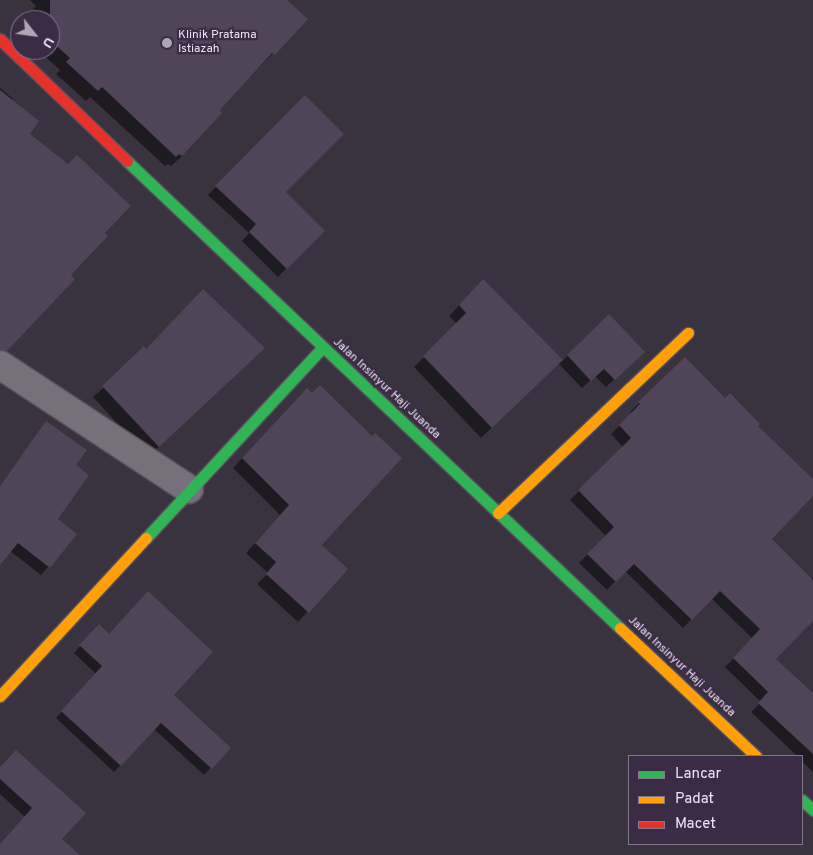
<!DOCTYPE html>
<html>
<head>
<meta charset="utf-8">
<style>
	body { margin:0 }
	#map { position:relative; width:813px; height:855px; overflow:hidden; background:#39323f; font-family:Overpass,sans-serif }
	div>[style] { position:absolute }
	[style*='--x'] { left:calc(var(--x)*1px); top:calc(var(--y)*1px); width:calc(var(--w)*1px); rotate:calc(var(--a)*1deg) }
	.shadow>* { inset:0; background:#0007 }
	.building>* { inset:0; background:#4f4458 }
	.roads { filter:drop-shadow(1px 0 #564f5b) drop-shadow(-1px 0 #564f5b) drop-shadow(0 1px #564f5b) drop-shadow(0 -1px #564f5b) }
	.street>* { height:28px; margin:-14px; padding:0 14px; transform-origin:14px; border-radius:14px; background:#76707b }
	.fast>* { height:11px; margin:-5.5px; padding:0 5.5px; transform-origin:5.5px; border-radius:5.5px; background:#30b455 }
	.slow>* { height:11px; margin:-5.5px; padding:0 5.5px; transform-origin:5.5px; border-radius:5.5px; background:#ff9f0a }
	.jam>* { height:11px; margin:-5.5px; padding:0 5.5px; transform-origin:5.5px; border-radius:5.5px; background:#e5322d }
	.dots>* { width:14px; height:14px; translate:-50% -50%; box-sizing:border-box; border:2px solid #3a2c45; border-radius:50% }
	span { translate:-50% -50%; white-space:nowrap; text-align:center; line-height:1.15; -webkit-text-stroke:4.5px #3a2c45; paint-order:stroke }
	.poi-label { font-size:12px; color:#eee5f5 }
	.left { translate:0 -50%; text-align:left }
	.street-label { font-size:12px; color:#eee5f5 }
	.legend { position:absolute; left:628px; top:755px; width:175px; height:90px; box-sizing:border-box; background:#3a2c45; border:1px solid #82768b; margin:0; padding:6px 9px; list-style:none; font-size:15px; color:#eee5f5 }
	.legend li { display:flex; align-items:center; gap:10px; height:25px }
	.legend b { width:25px; border:1px solid #82768b }
	.north { position:absolute; left:10px; top:10px; width:50px; height:50px; box-sizing:border-box; background:#3a2c45; border:1px solid #82768b; border-radius:50%; rotate:120deg; font-size:14px; font-weight:700; line-height:20px; text-align:center; color:#eee5f5 }
	.north::after { content:''; display:block; margin:auto; width:18px; height:22px; background:#afa6b5; clip-path:polygon(50% 0,100% 100%,50% 72%,0 100%) }
</style>
</head>
<body>
<div id="map">
	<div class="shadow">
		<div style="clip-path:polygon(30px 0,285px 0,306px 19px,218px 110px,182px 156px,171px 166px,168px 164px,165px 166px,90px 97px,86px 101px,56px 74px,60px 70px,38px 50px,50px 50px,50px 20px,24px 20px,36px 6px)"></div>
		<div style="clip-path:polygon(20px 24px,20px 34px,15px 30px)"></div>
		<div style="clip-path:polygon(0 88px,13px 99px,12px 101px,28px 134px,103px 233px,70px 275px,73px 279px,0 356px)"></div>
		<div style="clip-path:polygon(305px 97px,284px 192px,323px 231px,278px 277px,242px 241px,249px 233px,208px 195px)"></div>
		<div style="clip-path:polygon(483px 281px,562px 361px,609px 316px,644px 352px,606px 387px,595px 376px,582px 388px,558px 363px,481px 438px,414px 367px,457px 324px,449px 316px)"></div>
		<div style="clip-path:polygon(146px 351px,253px 358px,148px 457px,93px 397px)"></div>
		<div style="clip-path:polygon(685px 359px,725px 400px,756px 426px,813px 481px,813px 494px,770px 539px,811px 579px,813px 577px,813px 619px,774px 659px,813px 695px,813px 772px,802px 761px,802px 756px,797px 756px,751px 712px,761px 702px,725px 667px,753px 639px,711px 598px,683px 628px,625px 571px,607px 590px,579px 563px,606px 536px,570px 500px,623px 447px,611px 434px,632px 413px,630px 412px)"></div>
		<div style="clip-path:polygon(297px 399px,320px 545px,346px 569px,298px 622px,257px 584px,268px 573px,246px 553px,280px 515px,233px 468px)"></div>
		<div style="clip-path:polygon(46px 423px,74px 465px,57px 519px,76px 534px,41px 575px,10px 551px,0 563px,0 486px)"></div>
		<div style="clip-path:polygon(92px 633px,229px 748px,204px 775px,154px 729px,114px 772px,56px 718px,96px 674px,74px 653px)"></div>
		<div style="clip-path:polygon(0 768px,60px 839px,78px 855px,0 855px,0 845px,25px 817px,0 794px)"></div>
	</div>
	<div class="building">
		<div style="clip-path:polygon(50px 0,287px 0,308px 19px,275px 55px,272px 53px,220px 110px,222px 113px,182px 156px,179px 154px,176px 157px,102px 87px,98px 91px,66px 62px,70px 58px,50px 40px)"></div>
		<div style="clip-path:polygon(0 90px,39px 121px,30px 134px,68px 164px,77px 155px,131px 206px,105px 233px,108px 236px,71px 275px,75px 279px,7px 351px,0 350px)"></div>
		<div style="clip-path:polygon(305px 95px,344px 134px,286px 192px,325px 231px,287px 269px,249px 232px,256px 224px,215px 186px)"></div>
		<div style="clip-path:polygon(483px 279px,563px 360px,492px 428px,423px 356px,466px 313px,459px 305px)"></div>
		<div style="clip-path:polygon(203px 289px,265px 348px,159px 447px,102px 386px,144px 346px,146px 349px)"></div>
		<div style="clip-path:polygon(609px 314px,645px 352px,615px 380px,604px 369px,591px 381px,567px 355px)"></div>
		<div style="clip-path:polygon(685px 357px,725px 398px,730px 393px,760px 424px,758px 426px,813px 479px,813px 496px,772px 539px,813px 580px,813px 621px,776px 659px,813px 693px,813px 754px,758px 703px,768px 692px,733px 658px,760px 629px,720px 591px,692px 620px,634px 564px,616px 582px,587px 554px,614px 527px,578px 490px,631px 438px,619px 425px,640px 404px,638px 402px)"></div>
		<div style="clip-path:polygon(320px 385px,372px 436px,375px 433px,402px 458px,322px 545px,348px 569px,309px 613px,266px 574px,276px 562px,255px 543px,289px 505px,242px 458px,307px 388px,312px 393px)"></div>
		<div style="clip-path:polygon(46px 421px,87px 450px,76px 465px,89px 475px,58px 519px,77px 534px,50px 568px,18px 543px,0 565px,0 486px)"></div>
		<div style="clip-path:polygon(148px 591px,213px 652px,174px 695px,231px 748px,212px 769px,161px 723px,121px 766px,61px 711px,102px 666px,79px 645px,99px 624px,109px 634px)"></div>
		<div style="clip-path:polygon(16px 750px,86px 813px,62px 839px,80px 855px,0 855px,0 844px,32px 808px,0 779px,0 767px)"></div>
	</div>
	<div class="roads">
		<div class="street">
			<div style="--x:0;--y:365;--w:226;--a:33.3"></div>
		</div>
		<div class="fast">
			<div style="--x:127;--y:161;--w:679;--a:43.45"></div>
			<div style="--x:146;--y:538;--w:259;--a:-47.2"></div>
			<div style="--x:802;--y:800;--w:15;--a:42"></div>
		</div>
		<div class="slow">
			<div style="--x:498;--y:513;--w:262;--a:-43.5"></div>
			<div style="--x:620;--y:628;--w:187;--a:43.3"></div>
			<div style="--x:0;--y:696;--w:215;--a:-47.3"></div>
		</div>
		<div class="jam">
			<div style="--x:0;--y:39;--w:176;--a:43.8"></div>
		</div>
	</div>
	<div class="dots">
		<div style="left:167px;top:43px;background:#afa6b5"></div>
	</div>
	<div class="poi-label">
		<span class="left" style="left:178px;top:43px">Klinik Pratama<br>Istiazah</span>
	</div>
	<div class="street-label">
		<span style="left:386px;top:389px;rotate:43deg">Jalan Insinyur Haji Juanda</span>
		<span style="left:681px;top:667px;rotate:43deg">Jalan Insinyur Haji Juanda</span>
	</div>
	<ul class="legend">
	<li><b style="height:6px;background:#30b455"></b>Lancar</li>
	<li><b style="height:6px;background:#ff9f0a"></b>Padat</li>
	<li><b style="height:6px;background:#e5322d"></b>Macet</li>
	</ul>
	<div class="north">U</div>
</div>
</body>
</html>
